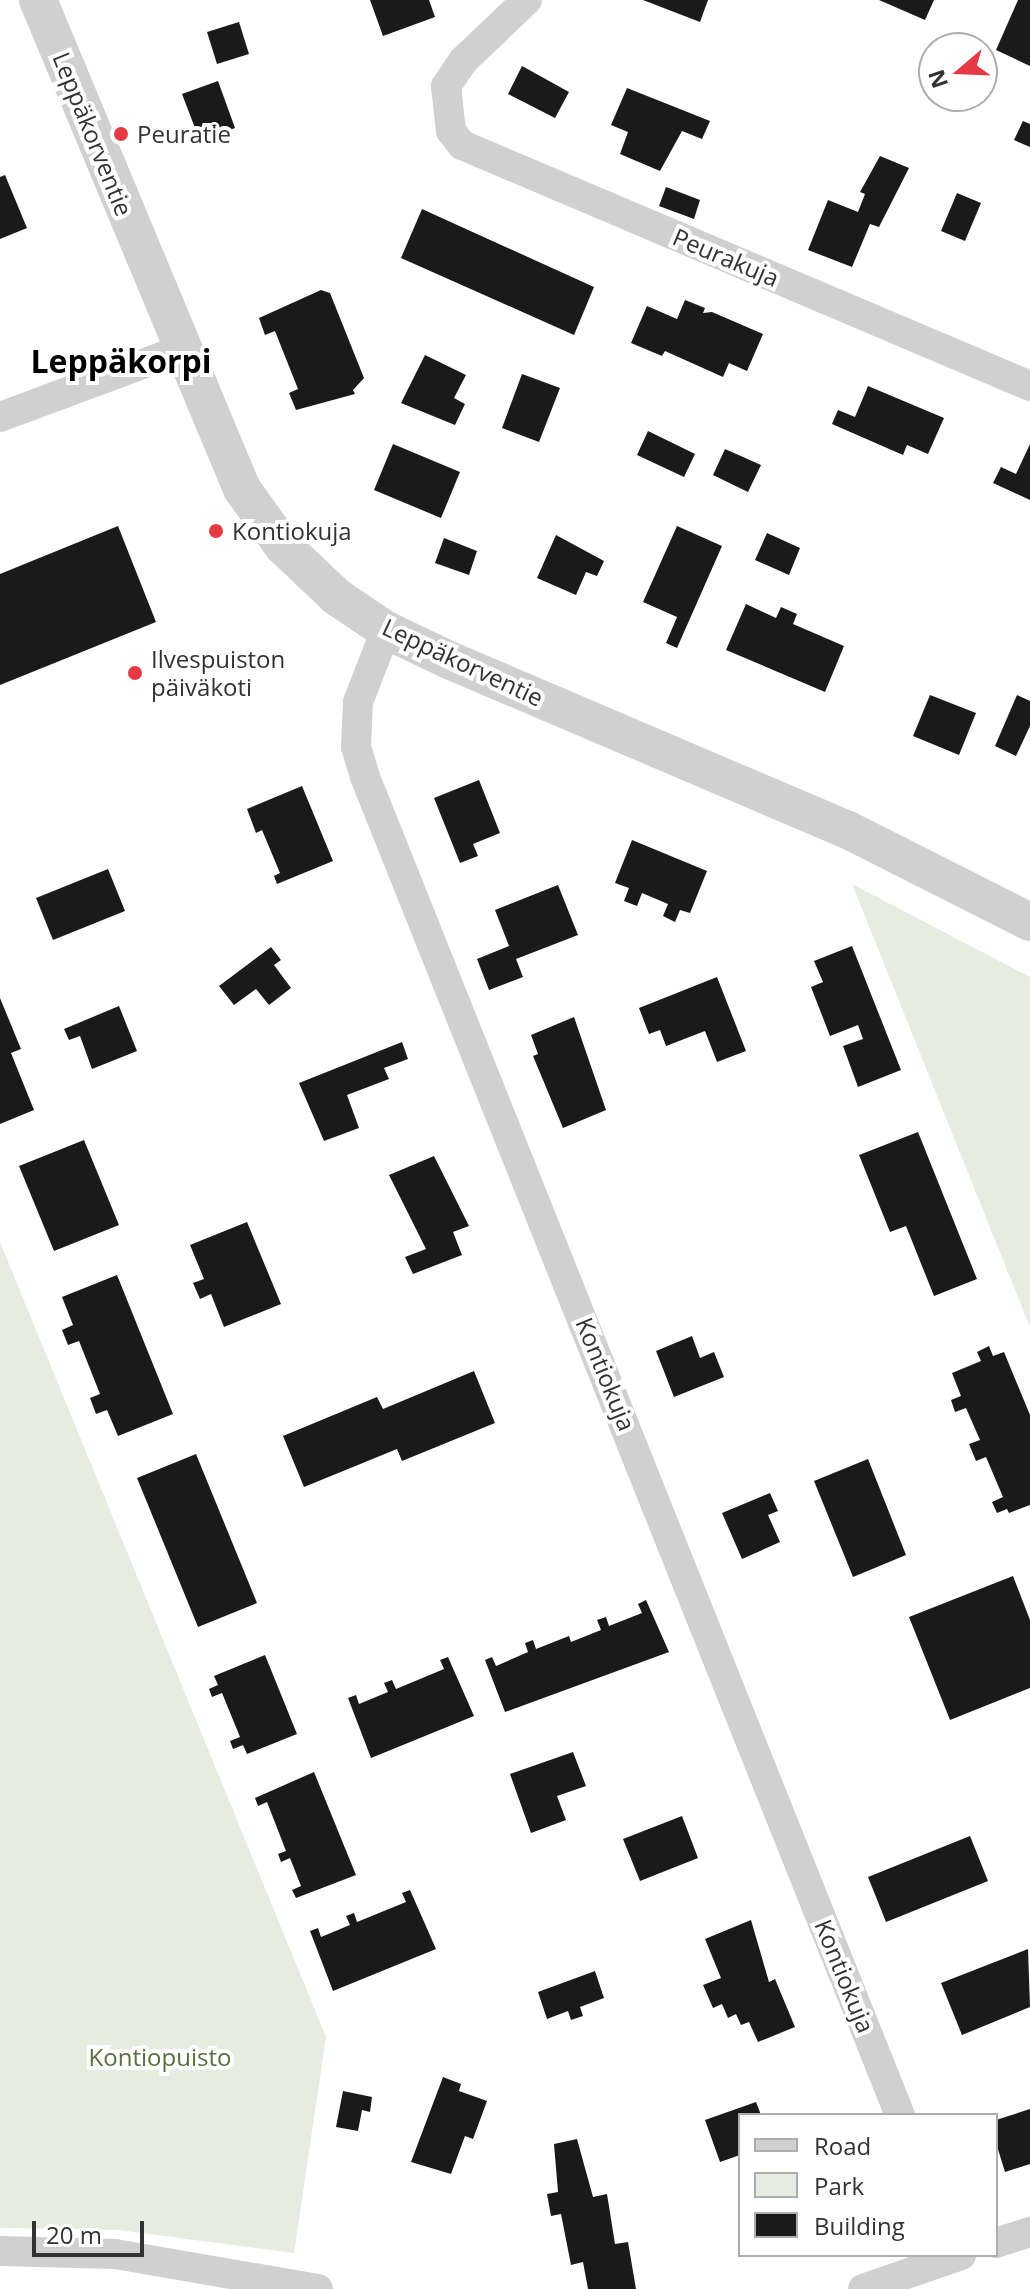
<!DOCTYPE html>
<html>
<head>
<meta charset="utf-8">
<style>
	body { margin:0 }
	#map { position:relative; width:1030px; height:2289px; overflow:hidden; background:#fff; font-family:"Open Sans",sans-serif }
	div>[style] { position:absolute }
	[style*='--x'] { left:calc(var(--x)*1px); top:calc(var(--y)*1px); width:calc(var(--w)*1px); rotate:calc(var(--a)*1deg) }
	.green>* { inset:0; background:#e6ecdf }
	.building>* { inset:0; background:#1a1a1a }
	.minor>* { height:30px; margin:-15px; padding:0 15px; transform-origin:15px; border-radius:15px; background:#d0d0d0 }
	.tertiary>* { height:38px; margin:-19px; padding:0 19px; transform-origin:19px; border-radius:19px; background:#d0d0d0 }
	.dots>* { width:22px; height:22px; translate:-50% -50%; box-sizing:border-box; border:4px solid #fff; border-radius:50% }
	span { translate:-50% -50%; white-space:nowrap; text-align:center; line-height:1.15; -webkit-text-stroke:8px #fff; paint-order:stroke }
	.street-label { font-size:24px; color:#333 }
	.poi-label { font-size:24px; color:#333 }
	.left { translate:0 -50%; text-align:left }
	.park-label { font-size:24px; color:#56703f }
	.district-label { font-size:32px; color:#000; font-weight:700 }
	.legend { position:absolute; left:738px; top:2113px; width:260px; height:144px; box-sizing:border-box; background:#fff; border:2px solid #adadad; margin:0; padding:10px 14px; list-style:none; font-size:24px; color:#333 }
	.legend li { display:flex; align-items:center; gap:16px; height:40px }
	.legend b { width:40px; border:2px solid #adadad }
	.north { position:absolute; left:918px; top:32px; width:80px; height:80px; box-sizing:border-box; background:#fff; border:2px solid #adadad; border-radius:50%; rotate:251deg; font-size:22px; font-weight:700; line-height:32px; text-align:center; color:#333 }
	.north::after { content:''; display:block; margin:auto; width:28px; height:36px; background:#e63946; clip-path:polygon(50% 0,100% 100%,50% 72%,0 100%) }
	.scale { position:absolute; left:32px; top:2221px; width:112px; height:36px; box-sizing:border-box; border:4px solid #333; border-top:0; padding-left:10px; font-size:24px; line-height:28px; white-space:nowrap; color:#333; -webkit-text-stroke:6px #fff; paint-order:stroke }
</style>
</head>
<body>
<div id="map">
	<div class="green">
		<div style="clip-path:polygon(852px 884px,1030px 977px,1030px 1327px)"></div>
		<div style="clip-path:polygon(0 1242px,326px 2037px,294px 2253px,119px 2230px,0 2228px)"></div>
	</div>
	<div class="building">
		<div style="clip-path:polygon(370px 0,429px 0,435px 17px,383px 36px)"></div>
		<div style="clip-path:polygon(643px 0,708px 0,700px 22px)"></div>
		<div style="clip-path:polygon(879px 0,934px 0,925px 20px)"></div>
		<div style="clip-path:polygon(1018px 0,1030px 0,1030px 66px,996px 50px)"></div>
		<div style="clip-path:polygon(239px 22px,249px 54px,217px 64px,207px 32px)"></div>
		<div style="clip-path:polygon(522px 66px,569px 92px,555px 118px,508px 94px)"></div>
		<div style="clip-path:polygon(218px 81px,235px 128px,200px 141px,182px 94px)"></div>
		<div style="clip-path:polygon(627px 88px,710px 121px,702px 139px,682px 131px,660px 171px,620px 154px,628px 132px,611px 125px)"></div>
		<div style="clip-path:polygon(1023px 121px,1030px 124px,1030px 147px,1014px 140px)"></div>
		<div style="clip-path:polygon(880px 156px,909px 168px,879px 227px,870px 224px,852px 267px,808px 250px,828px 200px,858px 212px,865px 194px,860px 192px)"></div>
		<div style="clip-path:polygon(5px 175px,27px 228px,0 239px,0 177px)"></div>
		<div style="clip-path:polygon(666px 187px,700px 200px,694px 219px,659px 206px)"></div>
		<div style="clip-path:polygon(957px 193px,981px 203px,965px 241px,941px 231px)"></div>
		<div style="clip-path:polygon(422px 209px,594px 287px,574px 335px,401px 258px)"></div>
		<div style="clip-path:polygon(321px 290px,330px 293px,364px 378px,353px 390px,355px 394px,296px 410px,289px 393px,298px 389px,275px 331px,265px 335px,259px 318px)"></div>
		<div style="clip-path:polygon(685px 300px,705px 308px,703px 313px,712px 312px,763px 334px,747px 371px,729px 363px,723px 377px,665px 351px,662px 356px,631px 343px,647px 306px,677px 319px)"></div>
		<div style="clip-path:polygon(425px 355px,466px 375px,454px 398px,465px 404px,455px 425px,401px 403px)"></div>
		<div style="clip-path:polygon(522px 374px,560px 388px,539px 442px,502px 428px)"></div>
		<div style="clip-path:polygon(868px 386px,944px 418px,928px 454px,907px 445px,903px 455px,832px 424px,838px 410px,855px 417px)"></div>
		<div style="clip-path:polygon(648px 431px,695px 454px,684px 477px,637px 455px)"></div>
		<div style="clip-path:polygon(393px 444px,460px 472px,441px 518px,374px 490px)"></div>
		<div style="clip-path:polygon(1030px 444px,1030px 500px,993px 483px,1001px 467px,1016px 474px)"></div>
		<div style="clip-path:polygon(725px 449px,761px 465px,748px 492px,713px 475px)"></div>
		<div style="clip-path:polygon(118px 526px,156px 622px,0 685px,0 574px)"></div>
		<div style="clip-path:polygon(677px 526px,722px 546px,677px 648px,666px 643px,677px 617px,643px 602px)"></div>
		<div style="clip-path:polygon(767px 533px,800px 548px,789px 575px,755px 560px)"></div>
		<div style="clip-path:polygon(556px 535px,604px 561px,597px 576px,586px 572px,576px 595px,537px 578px)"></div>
		<div style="clip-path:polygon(444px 538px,477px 551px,469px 575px,435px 563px)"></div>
		<div style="clip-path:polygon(746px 604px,776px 618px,781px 607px,797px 614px,793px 624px,844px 646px,825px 692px,726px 650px)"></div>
		<div style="clip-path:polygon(930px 695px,976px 713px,959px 755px,913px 736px)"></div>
		<div style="clip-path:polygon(1017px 695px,1030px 701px,1030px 726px,1016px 756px,995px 746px)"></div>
		<div style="clip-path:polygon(479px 780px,500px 833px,473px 844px,478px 856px,460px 863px,434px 798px)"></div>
		<div style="clip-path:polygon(302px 786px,333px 861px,277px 884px,274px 876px,280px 873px,262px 830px,256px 833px,247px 809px)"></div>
		<div style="clip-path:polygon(632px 840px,707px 871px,690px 913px,680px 910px,675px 922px,663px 916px,668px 904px,642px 893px,637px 906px,624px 901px,629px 888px,615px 883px)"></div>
		<div style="clip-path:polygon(108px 869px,125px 911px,53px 940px,36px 898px)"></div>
		<div style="clip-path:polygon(558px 885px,578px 935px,516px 959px,523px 977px,489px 990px,477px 959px,509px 946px,495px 910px)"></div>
		<div style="clip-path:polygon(852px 946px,901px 1070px,858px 1087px,843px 1046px,863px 1039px,858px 1025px,830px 1036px,811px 987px,823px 982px,814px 961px)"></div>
		<div style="clip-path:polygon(271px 947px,281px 960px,274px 965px,291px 988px,269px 1005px,256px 989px,234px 1005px,219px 986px)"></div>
		<div style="clip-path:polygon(717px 977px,746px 1051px,717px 1062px,705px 1031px,666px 1046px,660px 1030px,649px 1034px,639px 1008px)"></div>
		<div style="clip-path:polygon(0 998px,21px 1049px,11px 1053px,34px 1110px,0 1124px)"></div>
		<div style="clip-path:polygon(119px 1006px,137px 1051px,92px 1069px,80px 1036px,69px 1040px,64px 1029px)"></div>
		<div style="clip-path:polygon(574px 1017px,606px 1110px,563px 1128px,533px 1056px,538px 1054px,531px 1035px)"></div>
		<div style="clip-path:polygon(402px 1042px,408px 1059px,384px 1068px,389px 1079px,347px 1095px,359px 1128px,324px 1141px,299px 1083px)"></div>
		<div style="clip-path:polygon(918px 1132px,977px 1279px,934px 1296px,906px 1226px,890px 1232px,859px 1155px)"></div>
		<div style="clip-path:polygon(84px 1140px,119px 1225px,54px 1251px,19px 1166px)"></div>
		<div style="clip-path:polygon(434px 1156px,469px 1226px,453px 1232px,462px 1255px,413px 1274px,405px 1257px,426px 1249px,389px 1175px)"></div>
		<div style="clip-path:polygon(247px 1222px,281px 1304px,224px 1327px,211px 1294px,200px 1299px,193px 1283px,204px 1279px,190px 1245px)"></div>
		<div style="clip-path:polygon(117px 1275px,173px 1414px,118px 1436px,107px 1410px,96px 1414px,90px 1398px,100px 1394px,79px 1341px,68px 1345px,62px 1330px,73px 1325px,62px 1297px)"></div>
		<div style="clip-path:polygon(692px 1336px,700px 1358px,714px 1352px,724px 1377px,674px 1397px,656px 1351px)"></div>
		<div style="clip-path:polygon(989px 1346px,993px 1356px,1004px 1352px,1030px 1415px,1030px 1505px,1009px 1513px,1007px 1509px,997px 1513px,992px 1502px,1003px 1497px,986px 1457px,976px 1461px,969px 1444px,980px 1440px,966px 1408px,955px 1412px,951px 1400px,961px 1396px,952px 1373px,981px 1361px,977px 1352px)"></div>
		<div style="clip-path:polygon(474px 1371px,495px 1423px,402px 1461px,397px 1449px,304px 1487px,283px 1436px,377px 1397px,383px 1409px)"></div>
		<div style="clip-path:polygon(196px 1454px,257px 1603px,198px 1627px,137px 1478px)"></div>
		<div style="clip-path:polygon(868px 1459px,906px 1555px,853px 1577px,814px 1481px)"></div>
		<div style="clip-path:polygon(770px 1493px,778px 1511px,768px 1515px,780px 1542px,742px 1559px,722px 1513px)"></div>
		<div style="clip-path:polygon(1013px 1576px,1030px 1620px,1030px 1688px,950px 1720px,909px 1617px)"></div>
		<div style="clip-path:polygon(646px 1600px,669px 1652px,505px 1712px,485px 1660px,492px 1657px,496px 1666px,528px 1652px,525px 1643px,533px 1640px,536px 1649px,569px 1636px,571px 1642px,601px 1630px,597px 1620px,606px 1617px,609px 1626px,642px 1613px,638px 1604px)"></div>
		<div style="clip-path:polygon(265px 1655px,297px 1734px,247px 1754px,243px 1745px,233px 1749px,230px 1741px,240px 1737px,222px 1693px,212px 1697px,209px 1689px,218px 1685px,214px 1676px)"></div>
		<div style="clip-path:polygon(448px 1657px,474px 1716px,371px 1758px,348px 1698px,356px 1695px,359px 1704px,388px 1692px,384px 1683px,392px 1680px,396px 1689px,444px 1669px,440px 1660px)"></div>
		<div style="clip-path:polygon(573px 1752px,586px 1786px,557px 1796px,566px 1820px,531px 1833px,510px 1774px)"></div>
		<div style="clip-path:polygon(314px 1772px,356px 1875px,296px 1898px,292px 1890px,301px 1886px,290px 1858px,281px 1862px,278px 1854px,286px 1851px,267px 1802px,258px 1806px,255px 1798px)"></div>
		<div style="clip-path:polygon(682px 1816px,698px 1858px,640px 1881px,623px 1839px)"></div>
		<div style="clip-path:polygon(970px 1836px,988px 1881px,886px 1922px,868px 1877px)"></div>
		<div style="clip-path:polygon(410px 1890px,436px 1949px,333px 1991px,310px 1931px,318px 1928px,321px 1937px,350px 1925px,346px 1916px,354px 1913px,357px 1922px,406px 1902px,402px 1893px)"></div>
		<div style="clip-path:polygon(751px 1920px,769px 1982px,775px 1979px,795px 2027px,758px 2042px,749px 2022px,741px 2025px,736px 2014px,728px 2018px,722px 2004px,713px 2008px,703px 1985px,721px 1978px,705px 1939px)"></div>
		<div style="clip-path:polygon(1028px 1949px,1030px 2007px,962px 2035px,941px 1983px)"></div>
		<div style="clip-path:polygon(595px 1971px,604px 1998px,580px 2007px,583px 2016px,571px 2020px,568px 2011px,547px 2019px,538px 1992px)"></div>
		<div style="clip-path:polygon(443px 2077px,461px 2084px,459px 2091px,487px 2101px,473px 2139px,465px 2136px,451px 2174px,411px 2162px)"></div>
		<div style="clip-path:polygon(343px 2091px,372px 2097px,370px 2112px,362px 2110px,358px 2131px,336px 2127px)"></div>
		<div style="clip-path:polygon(756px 2102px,761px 2115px,740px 2115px,740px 2155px,720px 2162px,705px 2120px)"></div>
		<div style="clip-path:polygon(1030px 2109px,1030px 2164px,1005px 2172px,996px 2143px,996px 2120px)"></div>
		<div style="clip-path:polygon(577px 2139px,593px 2197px,607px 2194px,615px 2244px,628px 2242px,636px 2289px,588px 2289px,583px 2262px,571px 2265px,561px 2214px,551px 2216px,547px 2194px,558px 2192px,554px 2144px)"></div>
	</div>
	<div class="minor">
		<div style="--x:527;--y:0;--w:88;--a:136.4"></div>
		<div style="--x:463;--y:61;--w:30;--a:124"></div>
		<div style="--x:446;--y:86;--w:45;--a:83.7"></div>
		<div style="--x:451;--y:131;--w:18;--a:52"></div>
		<div style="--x:462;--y:145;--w:617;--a:22.99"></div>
		<div style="--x:0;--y:417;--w:192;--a:-20.4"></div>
		<div style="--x:386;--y:630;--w:77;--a:111.3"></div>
		<div style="--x:358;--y:702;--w:45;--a:92.5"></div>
		<div style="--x:356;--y:747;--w:31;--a:73"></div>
		<div style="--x:365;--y:777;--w:1441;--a:68.21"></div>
		<div style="--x:996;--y:2243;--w:36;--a:-18"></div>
		<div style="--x:0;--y:2251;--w:115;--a:1.5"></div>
		<div style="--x:115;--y:2254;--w:206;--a:9.8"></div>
		<div style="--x:863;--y:2289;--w:104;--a:-19.1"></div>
	</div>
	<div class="tertiary">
		<div style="--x:38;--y:0;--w:530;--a:67.36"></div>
		<div style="--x:242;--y:489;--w:70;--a:54.3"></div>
		<div style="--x:283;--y:546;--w:74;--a:43.4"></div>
		<div style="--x:337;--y:597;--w:59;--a:34"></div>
		<div style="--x:386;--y:630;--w:70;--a:25.5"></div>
		<div style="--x:449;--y:660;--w:434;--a:23.1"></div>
		<div style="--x:848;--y:830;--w:204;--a:26.8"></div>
	</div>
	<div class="dots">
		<div style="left:121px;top:134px;background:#e63946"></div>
		<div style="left:216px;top:531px;background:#e63946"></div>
		<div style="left:135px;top:673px;background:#e63946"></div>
	</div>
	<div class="street-label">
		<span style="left:93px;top:134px;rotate:68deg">Leppäkorventie</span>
		<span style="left:726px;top:257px;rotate:23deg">Peurakuja</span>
		<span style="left:463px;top:662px;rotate:25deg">Leppäkorventie</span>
		<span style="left:606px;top:1374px;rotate:68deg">Kontiokuja</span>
		<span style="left:845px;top:1976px;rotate:68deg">Kontiokuja</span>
	</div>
	<div class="poi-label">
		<span class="left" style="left:137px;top:134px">Peuratie</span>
		<span class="left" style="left:232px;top:531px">Kontiokuja</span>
		<span class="left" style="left:151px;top:673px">Ilvespuiston<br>päiväkoti</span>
	</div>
	<div class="park-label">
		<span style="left:160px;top:2057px">Kontiopuisto</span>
	</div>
	<div class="district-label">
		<span style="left:121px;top:361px">Leppäkorpi</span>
	</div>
	<ul class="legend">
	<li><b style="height:10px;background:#d0d0d0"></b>Road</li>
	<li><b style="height:22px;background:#e6ecdf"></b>Park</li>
	<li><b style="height:22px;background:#1a1a1a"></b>Building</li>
	</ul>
	<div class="north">N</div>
	<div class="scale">20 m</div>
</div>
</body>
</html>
